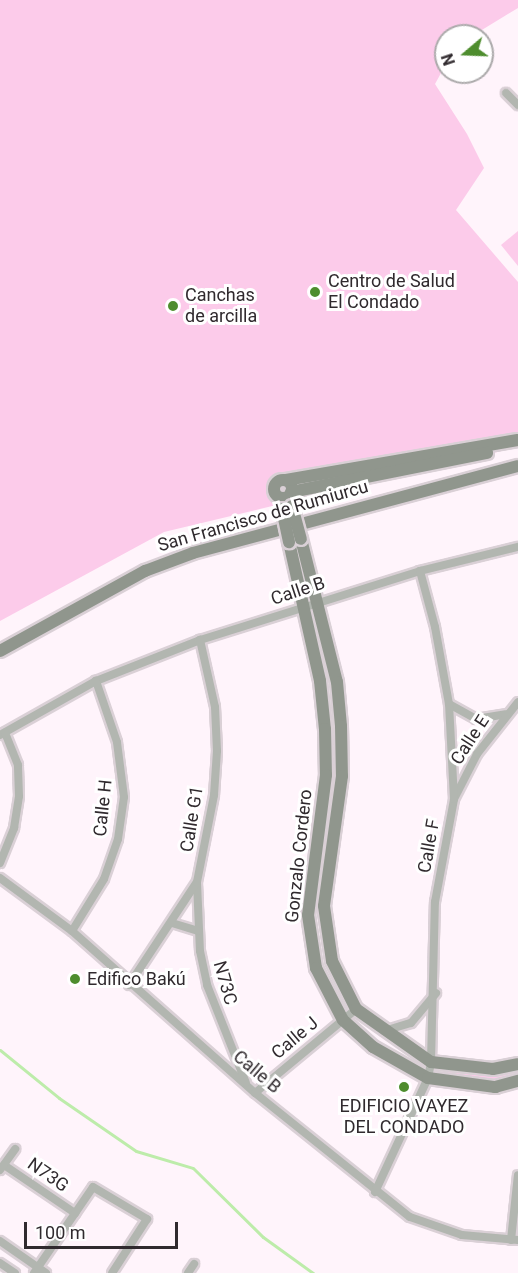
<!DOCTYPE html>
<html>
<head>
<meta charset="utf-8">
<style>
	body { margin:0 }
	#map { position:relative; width:518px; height:1273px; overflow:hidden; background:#fff4fb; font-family:Roboto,sans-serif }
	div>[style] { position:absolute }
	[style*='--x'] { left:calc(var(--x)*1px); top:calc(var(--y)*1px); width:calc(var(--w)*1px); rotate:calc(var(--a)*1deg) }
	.green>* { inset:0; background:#fccbea }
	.stream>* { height:3px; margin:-1.5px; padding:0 1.5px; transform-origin:1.5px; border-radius:1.5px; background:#bdecaa }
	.roads { filter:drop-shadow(2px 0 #dad0d6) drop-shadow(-2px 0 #dad0d6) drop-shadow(0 2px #dad0d6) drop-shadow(0 -2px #dad0d6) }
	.street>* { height:8px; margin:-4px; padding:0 4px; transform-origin:4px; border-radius:4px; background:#b2b6b0 }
	.secondary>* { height:12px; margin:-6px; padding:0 6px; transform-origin:6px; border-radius:6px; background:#90968d }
	.secondary>.ring { margin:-6px; padding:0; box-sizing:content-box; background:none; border:12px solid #90968d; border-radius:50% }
	.bridges { filter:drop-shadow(2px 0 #dad0d6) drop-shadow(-2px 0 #dad0d6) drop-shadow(0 2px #dad0d6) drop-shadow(0 -2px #dad0d6) }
	.secondary-bridge>* { height:12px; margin:-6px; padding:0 6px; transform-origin:6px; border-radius:6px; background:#90968d }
	.dots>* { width:16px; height:16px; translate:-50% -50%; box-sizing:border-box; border:3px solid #fff; border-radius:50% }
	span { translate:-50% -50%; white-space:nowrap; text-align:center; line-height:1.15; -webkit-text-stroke:6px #fff; paint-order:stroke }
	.poi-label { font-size:18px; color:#302a2e }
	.left { translate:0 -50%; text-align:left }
	.street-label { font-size:18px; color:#302a2e }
	.north { position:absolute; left:434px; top:24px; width:60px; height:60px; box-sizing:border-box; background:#fff; border:2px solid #acaaab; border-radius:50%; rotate:251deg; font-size:16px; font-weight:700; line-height:24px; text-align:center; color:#302a2e }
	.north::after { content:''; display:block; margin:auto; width:21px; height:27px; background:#4e8d2e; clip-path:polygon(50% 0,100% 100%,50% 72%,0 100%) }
	.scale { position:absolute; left:24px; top:1222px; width:154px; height:27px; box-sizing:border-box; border:3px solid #302a2e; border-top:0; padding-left:8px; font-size:18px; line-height:21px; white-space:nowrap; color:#302a2e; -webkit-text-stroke:4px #fff; paint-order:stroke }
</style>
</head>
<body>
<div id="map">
	<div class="green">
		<div style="clip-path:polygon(0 0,518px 0,518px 8px,472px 36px,446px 36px,446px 64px,435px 84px,467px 134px,484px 168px,456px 210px,518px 282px,518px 447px,164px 532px,0 621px)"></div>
		<div style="clip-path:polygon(518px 231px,518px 266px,501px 245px)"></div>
		<div style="clip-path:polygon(443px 1067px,518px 1067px,518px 1075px,496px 1080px,459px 1078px,442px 1076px)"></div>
	</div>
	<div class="stream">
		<div style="--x:0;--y:1050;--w:76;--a:39.1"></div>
		<div style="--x:59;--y:1098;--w:93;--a:34.5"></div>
		<div style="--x:136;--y:1151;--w:59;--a:16.6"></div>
		<div style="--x:193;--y:1168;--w:98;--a:44.6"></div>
		<div style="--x:263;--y:1237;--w:62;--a:35.8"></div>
	</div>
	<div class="roads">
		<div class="street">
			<div style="--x:506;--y:93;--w:17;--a:45"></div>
			<div style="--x:449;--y:704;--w:31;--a:29"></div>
			<div style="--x:476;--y:719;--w:30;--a:-9"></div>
			<div style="--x:0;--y:735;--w:110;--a:-29.4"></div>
			<div style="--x:96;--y:681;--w:112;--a:-21.5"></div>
			<div style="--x:200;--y:640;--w:231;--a:-17.4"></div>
			<div style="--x:420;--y:571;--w:101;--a:-13.8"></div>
			<div style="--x:454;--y:799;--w:51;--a:-62.9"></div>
			<div style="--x:477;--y:754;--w:66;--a:-51.7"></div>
			<div style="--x:0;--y:863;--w:38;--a:-68"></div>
			<div style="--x:14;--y:828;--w:32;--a:-81"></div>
			<div style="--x:19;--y:796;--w:31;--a:-92"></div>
			<div style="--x:18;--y:765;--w:35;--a:-112"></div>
			<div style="--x:0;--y:878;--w:89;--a:36.4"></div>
			<div style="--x:72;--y:931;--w:244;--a:41.5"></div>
			<div style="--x:255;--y:1093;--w:198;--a:38.7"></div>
			<div style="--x:410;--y:1217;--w:55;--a:19.1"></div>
			<div style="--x:462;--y:1235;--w:56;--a:5.1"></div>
			<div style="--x:197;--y:883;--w:68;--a:87.5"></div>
			<div style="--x:200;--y:951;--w:35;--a:78"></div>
			<div style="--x:207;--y:985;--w:105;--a:68.3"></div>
			<div style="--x:172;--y:923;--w:28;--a:17"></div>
			<div style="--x:72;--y:931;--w:61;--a:-58.4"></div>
			<div style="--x:104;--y:879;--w:42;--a:-70.7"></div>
			<div style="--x:118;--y:839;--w:42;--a:-81.9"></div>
			<div style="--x:124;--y:797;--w:55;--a:-97.3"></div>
			<div style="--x:117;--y:742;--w:65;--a:-109"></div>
			<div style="--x:129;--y:985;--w:123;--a:-56.6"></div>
			<div style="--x:197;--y:882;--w:89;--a:-78.9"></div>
			<div style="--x:214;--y:795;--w:44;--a:-86.1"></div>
			<div style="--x:217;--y:751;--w:44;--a:-92.6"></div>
			<div style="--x:215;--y:707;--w:69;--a:-102.6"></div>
			<div style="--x:384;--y:1031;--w:28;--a:-17"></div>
			<div style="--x:411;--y:1023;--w:39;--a:-50"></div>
			<div style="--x:255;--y:1093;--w:131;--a:-39.7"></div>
			<div style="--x:4;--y:1165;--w:86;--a:34.1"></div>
			<div style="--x:0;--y:1170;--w:26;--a:-54"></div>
			<div style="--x:375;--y:1192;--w:126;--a:-65.1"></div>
			<div style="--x:428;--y:1078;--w:16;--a:-79"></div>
			<div style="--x:431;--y:1062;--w:160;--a:-88.6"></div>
			<div style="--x:435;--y:902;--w:105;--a:-79.5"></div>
			<div style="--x:454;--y:799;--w:95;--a:-93"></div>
			<div style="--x:449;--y:704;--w:78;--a:-100.3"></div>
			<div style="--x:435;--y:627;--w:58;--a:-105"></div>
			<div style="--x:511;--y:1240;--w:65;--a:-83.9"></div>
			<div style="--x:0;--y:1241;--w:56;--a:34.8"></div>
			<div style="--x:0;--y:1263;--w:18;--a:34"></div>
			<div style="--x:34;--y:1273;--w:104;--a:-55.5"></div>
			<div style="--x:93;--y:1187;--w:63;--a:30.7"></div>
			<div style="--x:147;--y:1219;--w:64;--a:122.9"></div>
			<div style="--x:188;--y:1273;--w:11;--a:-56"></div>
		</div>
		<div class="secondary">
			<div class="ring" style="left:274px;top:480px;width:6px;height:6px"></div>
			<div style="--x:286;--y:480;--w:235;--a:-9.8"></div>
			<div style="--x:291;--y:492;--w:200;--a:-11.3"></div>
			<div style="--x:301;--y:539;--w:147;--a:75.9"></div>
			<div style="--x:337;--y:682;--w:44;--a:84.8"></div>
			<div style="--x:341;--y:726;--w:50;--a:88.9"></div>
			<div style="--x:342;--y:776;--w:131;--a:97.9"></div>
			<div style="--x:324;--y:906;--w:56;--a:81.7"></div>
			<div style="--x:332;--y:961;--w:54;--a:63.4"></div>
			<div style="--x:356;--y:1009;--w:92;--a:35.2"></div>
			<div style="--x:431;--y:1062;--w:62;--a:6.4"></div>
			<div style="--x:493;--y:1069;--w:25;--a:-11"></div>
			<div style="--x:289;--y:542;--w:142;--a:77.4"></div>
			<div style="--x:320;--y:681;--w:48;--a:84.1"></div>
			<div style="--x:325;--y:729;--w:46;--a:88.8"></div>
			<div style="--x:326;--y:775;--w:141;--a:97.3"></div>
			<div style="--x:308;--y:915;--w:54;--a:81.4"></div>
			<div style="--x:316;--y:968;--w:59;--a:62.6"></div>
			<div style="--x:343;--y:1020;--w:40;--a:42"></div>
			<div style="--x:373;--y:1047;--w:63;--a:29.4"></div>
			<div style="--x:428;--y:1078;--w:68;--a:7.7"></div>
			<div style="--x:495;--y:1087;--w:24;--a:-15"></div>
			<div style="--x:0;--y:651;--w:166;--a:-28.9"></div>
			<div style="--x:145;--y:571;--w:51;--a:-20.6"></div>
			<div style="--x:193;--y:553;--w:336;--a:-15"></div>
		</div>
	</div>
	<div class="bridges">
		<div class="secondary-bridge">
			<div style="--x:292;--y:506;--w:34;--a:75"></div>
			<div style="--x:282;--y:509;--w:34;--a:78"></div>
		</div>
	</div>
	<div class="dots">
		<div style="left:315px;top:292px;background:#4e8d2e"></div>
		<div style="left:173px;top:306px;background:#4e8d2e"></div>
		<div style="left:75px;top:979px;background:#4e8d2e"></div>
		<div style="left:404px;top:1087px;background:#4e8d2e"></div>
	</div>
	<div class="poi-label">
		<span class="left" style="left:328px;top:292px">Centro de Salud<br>El Condado</span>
		<span class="left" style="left:185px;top:306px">Canchas<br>de arcilla</span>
		<span class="left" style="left:87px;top:979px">Edifico Bakú</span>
		<span style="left:404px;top:1117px">EDIFICIO VAYEZ<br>DEL CONDADO</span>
	</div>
	<div class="street-label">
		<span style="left:263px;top:516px;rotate:-16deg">San Francisco de Rumiurcu</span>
		<span style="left:298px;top:591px;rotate:-18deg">Calle B</span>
		<span style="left:470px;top:740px;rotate:-57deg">Calle E</span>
		<span style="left:103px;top:808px;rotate:-84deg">Calle H</span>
		<span style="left:192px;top:819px;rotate:-81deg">Calle G1</span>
		<span style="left:429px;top:846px;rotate:-80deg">Calle F</span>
		<span style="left:299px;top:856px;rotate:-84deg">Gonzalo Cordero</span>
		<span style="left:225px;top:983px;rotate:74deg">N73C</span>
		<span style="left:295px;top:1038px;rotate:-40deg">Calle J</span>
		<span style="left:257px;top:1072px;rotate:40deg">Calle B</span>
		<span style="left:48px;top:1175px;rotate:35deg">N73G</span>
	</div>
	<div class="north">N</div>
	<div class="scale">100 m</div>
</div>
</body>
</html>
